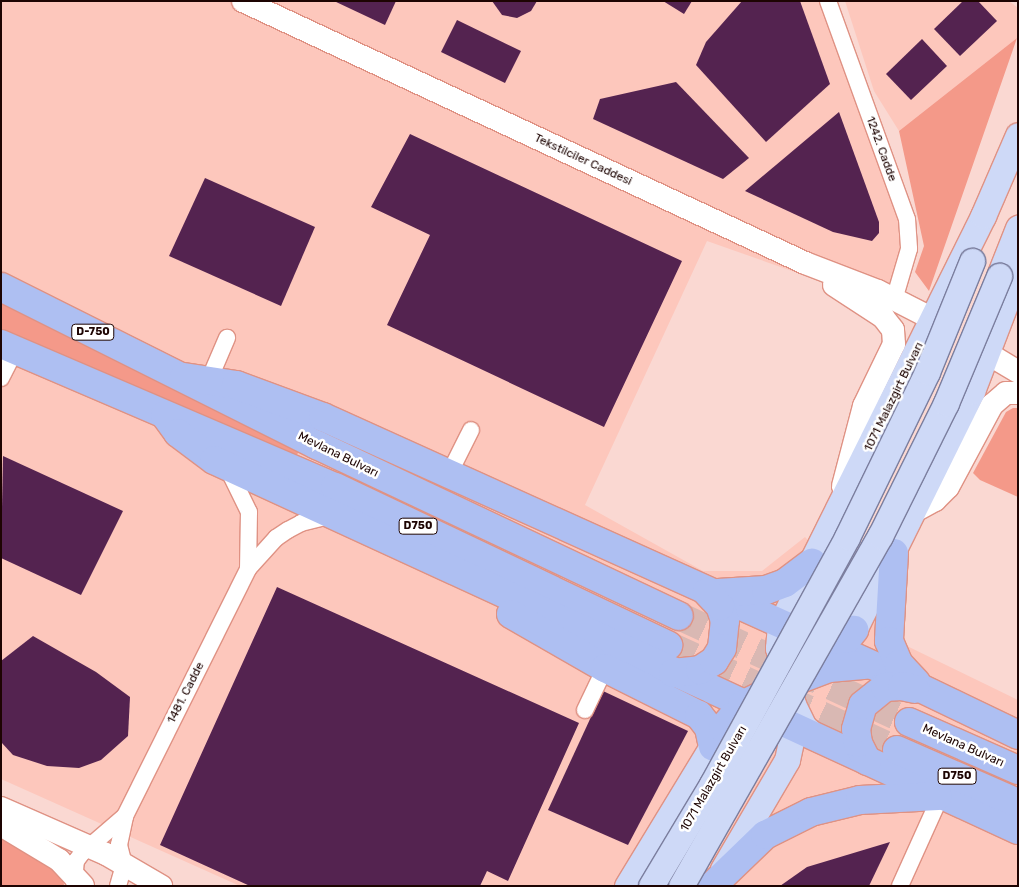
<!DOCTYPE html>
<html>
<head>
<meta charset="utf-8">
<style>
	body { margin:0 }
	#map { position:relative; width:1019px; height:887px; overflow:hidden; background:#fad8d2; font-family:Rubik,sans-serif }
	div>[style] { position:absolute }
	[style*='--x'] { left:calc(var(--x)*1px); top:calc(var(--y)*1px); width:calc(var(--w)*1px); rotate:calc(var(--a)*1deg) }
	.built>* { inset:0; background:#fdc7bc }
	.green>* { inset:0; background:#f49989 }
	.building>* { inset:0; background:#542350 }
	.highway-tunnel>* { height:28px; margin-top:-14px; transform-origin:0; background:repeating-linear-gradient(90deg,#d9b8b3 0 28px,transparent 0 42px) }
	.roads { filter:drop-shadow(1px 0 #df9284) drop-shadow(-1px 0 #df9284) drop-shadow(0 1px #df9284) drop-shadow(0 -1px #df9284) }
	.street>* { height:16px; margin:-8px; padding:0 8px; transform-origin:8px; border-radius:8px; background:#fff }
	.secondary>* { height:22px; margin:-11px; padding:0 11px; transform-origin:11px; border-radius:11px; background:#fff }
	.primary>* { height:25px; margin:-12.5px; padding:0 12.5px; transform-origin:12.5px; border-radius:12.5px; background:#ced9f7 }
	.highway>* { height:28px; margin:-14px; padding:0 14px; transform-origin:14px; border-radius:14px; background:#aebff2 }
	.bridges { filter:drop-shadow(1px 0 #7b7e9e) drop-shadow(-1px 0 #7b7e9e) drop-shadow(0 1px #7b7e9e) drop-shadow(0 -1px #7b7e9e) }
	.primary-bridge>* { height:25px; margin:-12.5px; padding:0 12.5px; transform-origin:12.5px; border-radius:12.5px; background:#ced9f7 }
	span { translate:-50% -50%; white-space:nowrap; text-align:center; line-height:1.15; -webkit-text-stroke:5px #fff; paint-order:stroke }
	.shield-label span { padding:1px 4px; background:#fff; border:1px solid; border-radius:4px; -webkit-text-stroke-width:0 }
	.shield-label { font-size:11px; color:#1d0402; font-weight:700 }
	.street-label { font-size:12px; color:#1d0402 }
	.frame { position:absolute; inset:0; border:2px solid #1d0402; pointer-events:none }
</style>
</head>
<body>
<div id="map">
	<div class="built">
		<div style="clip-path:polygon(1px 1px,827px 1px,903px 230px,899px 255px,883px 303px,707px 241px,585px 505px,703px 571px,762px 571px,805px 537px,909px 647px,1018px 700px,1018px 886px,240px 886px,1px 779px)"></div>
		<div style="clip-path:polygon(845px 1px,1009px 1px,1018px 8px,1018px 34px,1017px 38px,899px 131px,874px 91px)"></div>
	</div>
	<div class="green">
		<div style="clip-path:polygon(1017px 38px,929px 291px,915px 272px,924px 246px,899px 131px)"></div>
		<div style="clip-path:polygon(1px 301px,299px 450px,297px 455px,1px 329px)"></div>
		<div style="clip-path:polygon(1013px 408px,1018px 408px,1018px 497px,980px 480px,973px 473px,1006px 412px)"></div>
		<div style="clip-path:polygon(1px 838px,63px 873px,64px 886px,1px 886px)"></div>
	</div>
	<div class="building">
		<div style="clip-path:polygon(334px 1px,396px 1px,385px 25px)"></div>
		<div style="clip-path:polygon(492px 1px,537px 1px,531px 11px,517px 18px,502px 15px)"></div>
		<div style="clip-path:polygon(663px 1px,692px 1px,684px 14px)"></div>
		<div style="clip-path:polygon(742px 1px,800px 1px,830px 84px,766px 142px,696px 65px,706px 42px)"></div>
		<div style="clip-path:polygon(963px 1px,978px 1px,997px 21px,960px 56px,934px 29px)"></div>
		<div style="clip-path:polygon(457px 20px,521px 51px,505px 83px,441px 52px)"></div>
		<div style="clip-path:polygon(922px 39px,947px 66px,911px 100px,886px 74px)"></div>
		<div style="clip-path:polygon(676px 82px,749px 158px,723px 179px,593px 119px,600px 99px)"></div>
		<div style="clip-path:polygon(839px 112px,879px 222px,879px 233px,872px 241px,833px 232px,745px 191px)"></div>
		<div style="clip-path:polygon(410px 134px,682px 261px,604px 427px,387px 325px,430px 235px,371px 207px)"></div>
		<div style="clip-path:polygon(205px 178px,315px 227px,281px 306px,169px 256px)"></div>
		<div style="clip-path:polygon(3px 456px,123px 511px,81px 595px,1px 558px)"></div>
		<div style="clip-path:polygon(277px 587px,579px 723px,508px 881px,487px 871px,480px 886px,250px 886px,160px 845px)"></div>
		<div style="clip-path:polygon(33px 636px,96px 672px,130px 697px,128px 736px,101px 760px,79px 768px,47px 766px,13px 755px,1px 742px,1px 661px)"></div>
		<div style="clip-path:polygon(603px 691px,688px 731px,628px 845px,548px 810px)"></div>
		<div style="clip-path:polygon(890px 842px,869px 886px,780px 886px,807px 867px)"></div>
	</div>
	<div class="highway-tunnel">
		<div style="--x:679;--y:616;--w:253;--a:24.7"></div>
		<div style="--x:668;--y:645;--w:252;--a:24.6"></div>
	</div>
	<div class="roads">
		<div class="street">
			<div style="--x:828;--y:1;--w:232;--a:70.1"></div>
			<div style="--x:907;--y:219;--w:30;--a:86"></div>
			<div style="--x:909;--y:249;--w:53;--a:106.4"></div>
			<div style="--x:1;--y:378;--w:30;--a:-63"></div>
			<div style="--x:209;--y:380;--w:46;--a:-66.8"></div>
			<div style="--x:227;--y:467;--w:50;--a:63.9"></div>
			<div style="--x:249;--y:512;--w:57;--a:91"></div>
			<div style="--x:449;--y:474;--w:49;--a:-63.4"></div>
			<div style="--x:585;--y:710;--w:47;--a:-64.5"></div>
			<div style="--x:74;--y:882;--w:21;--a:-85"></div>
			<div style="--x:76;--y:861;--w:10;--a:-53"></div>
			<div style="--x:82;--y:853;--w:57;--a:-40.7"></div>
			<div style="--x:118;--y:886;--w:22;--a:-74"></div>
			<div style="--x:124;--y:865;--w:21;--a:-104"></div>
			<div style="--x:119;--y:845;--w:30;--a:-78"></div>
			<div style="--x:125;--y:816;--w:276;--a:-63.5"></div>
			<div style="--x:248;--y:569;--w:42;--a:-47.9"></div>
			<div style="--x:276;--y:538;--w:14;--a:-34"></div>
			<div style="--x:288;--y:530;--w:15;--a:-28"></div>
			<div style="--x:301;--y:523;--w:32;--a:-14"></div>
			<div style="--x:900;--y:886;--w:100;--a:-65.7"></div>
		</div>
		<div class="secondary">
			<div style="--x:243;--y:1;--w:620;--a:24.99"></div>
			<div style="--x:805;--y:263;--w:78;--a:21"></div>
			<div style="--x:878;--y:291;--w:53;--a:27.1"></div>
			<div style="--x:834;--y:285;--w:59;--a:33.1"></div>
			<div style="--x:883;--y:317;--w:16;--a:52"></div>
			<div style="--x:893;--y:330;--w:14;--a:86"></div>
			<div style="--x:894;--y:344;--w:69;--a:115.8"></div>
			<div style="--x:864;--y:406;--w:83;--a:104.7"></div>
			<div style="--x:995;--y:358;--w:27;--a:31"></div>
			<div style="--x:915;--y:511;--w:23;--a:-29"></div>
			<div style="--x:935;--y:500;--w:18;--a:-45"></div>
			<div style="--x:948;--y:487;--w:93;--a:-61.8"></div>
			<div style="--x:992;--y:405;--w:18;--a:-41"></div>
			<div style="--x:1006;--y:393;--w:12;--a:0"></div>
			<div style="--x:1;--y:808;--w:115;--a:23.7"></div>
			<div style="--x:106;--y:854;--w:64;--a:30.2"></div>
			<div style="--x:1;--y:825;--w:68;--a:31.1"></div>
			<div style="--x:59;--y:860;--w:35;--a:47"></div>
		</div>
		<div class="primary">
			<div style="--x:999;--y:276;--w:52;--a:-68.4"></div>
			<div style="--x:854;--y:630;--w:267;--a:-63.7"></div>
			<div style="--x:972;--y:391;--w:129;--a:-69"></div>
			<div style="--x:818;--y:739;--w:18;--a:-139"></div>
			<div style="--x:804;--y:727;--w:25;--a:-116"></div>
			<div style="--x:793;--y:704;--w:58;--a:-105"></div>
			<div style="--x:778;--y:648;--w:23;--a:-85"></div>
			<div style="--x:780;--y:625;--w:457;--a:-63.6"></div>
			<div style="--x:983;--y:216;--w:88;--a:-66.6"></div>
			<div style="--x:723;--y:869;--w:126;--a:-59.6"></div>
			<div style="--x:787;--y:760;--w:25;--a:-78"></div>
			<div style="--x:792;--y:736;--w:29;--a:-104"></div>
			<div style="--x:627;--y:886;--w:183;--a:-58.7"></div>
		</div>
		<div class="highway">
			<div style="--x:1;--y:287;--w:353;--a:26.6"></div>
			<div style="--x:317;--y:445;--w:400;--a:25.3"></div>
			<div style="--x:1;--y:344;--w:363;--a:23.2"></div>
			<div style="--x:335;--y:487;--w:369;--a:25.4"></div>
			<div style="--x:184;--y:377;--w:53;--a:8.7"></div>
			<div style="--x:236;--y:385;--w:93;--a:20.2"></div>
			<div style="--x:323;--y:417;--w:612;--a:24.3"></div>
			<div style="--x:881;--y:669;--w:152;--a:25.7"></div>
			<div style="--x:165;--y:415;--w:22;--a:54"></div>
			<div style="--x:178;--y:433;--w:45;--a:36.9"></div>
			<div style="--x:214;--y:460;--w:885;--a:24.71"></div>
			<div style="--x:894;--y:553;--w:88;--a:93.3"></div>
			<div style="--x:889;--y:641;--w:25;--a:67"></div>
			<div style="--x:899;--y:664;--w:25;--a:47"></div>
			<div style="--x:718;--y:593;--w:48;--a:-3.6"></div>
			<div style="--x:766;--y:590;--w:20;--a:-20"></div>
			<div style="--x:785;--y:583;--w:34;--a:-37"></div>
			<div style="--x:511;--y:614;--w:108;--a:29.9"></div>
			<div style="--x:605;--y:668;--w:105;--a:26.6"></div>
			<div style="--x:699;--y:715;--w:16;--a:52"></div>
			<div style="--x:709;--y:728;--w:19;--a:78"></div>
			<div style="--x:823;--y:658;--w:17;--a:-28"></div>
			<div style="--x:838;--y:650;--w:26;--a:-51"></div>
			<div style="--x:673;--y:673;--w:27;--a:-6"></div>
			<div style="--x:700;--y:670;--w:17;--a:-33"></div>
			<div style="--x:714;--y:661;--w:15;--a:-58"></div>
			<div style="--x:722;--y:648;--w:27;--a:-84"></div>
			<div style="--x:725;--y:621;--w:16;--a:-108"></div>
			<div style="--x:720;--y:606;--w:19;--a:-133"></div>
			<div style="--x:909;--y:722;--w:119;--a:23.8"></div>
			<div style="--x:723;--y:728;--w:30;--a:-50"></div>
			<div style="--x:742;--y:705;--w:41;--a:-25.9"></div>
			<div style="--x:779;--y:687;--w:53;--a:-20.8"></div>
			<div style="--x:829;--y:668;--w:37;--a:-5"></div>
			<div style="--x:897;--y:750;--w:132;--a:23.7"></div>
			<div style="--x:867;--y:761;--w:20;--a:-117"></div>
			<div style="--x:858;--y:743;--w:14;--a:-98"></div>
			<div style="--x:856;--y:729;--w:25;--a:-74"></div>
			<div style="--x:863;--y:705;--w:28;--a:-39"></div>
			<div style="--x:885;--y:687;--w:17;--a:-3"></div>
			<div style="--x:902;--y:686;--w:13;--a:13"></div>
			<div style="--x:712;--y:886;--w:74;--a:-43.9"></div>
			<div style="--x:765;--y:835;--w:51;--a:-26.6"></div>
			<div style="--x:811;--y:812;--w:50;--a:-13.8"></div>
			<div style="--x:860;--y:800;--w:78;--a:-2.9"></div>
		</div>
	</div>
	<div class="bridges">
		<div class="primary-bridge">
			<div style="--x:651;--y:886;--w:119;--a:-59.1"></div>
			<div style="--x:712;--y:784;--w:281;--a:-61.3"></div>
			<div style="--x:847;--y:537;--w:183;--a:-64.1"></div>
			<div style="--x:927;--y:372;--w:120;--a:-67.9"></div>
			<div style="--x:681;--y:886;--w:403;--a:-60.4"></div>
			<div style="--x:880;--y:536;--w:148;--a:-63.6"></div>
			<div style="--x:946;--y:403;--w:138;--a:-67.3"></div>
		</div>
	</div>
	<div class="shield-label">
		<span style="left:93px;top:332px">D-750</span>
		<span style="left:418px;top:526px">D750</span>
		<span style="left:957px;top:776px">D750</span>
	</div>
	<div class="street-label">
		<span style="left:881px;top:149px;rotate:70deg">1242. Cadde</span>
		<span style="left:583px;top:160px;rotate:25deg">Tekstilciler Caddesi</span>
		<span style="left:894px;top:397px;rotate:-64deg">1071 Malazgirt Bulvarı</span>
		<span style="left:338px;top:455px;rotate:26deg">Mevlana Bulvarı</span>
		<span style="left:186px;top:693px;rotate:-63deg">1481. Cadde</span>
		<span style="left:963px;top:746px;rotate:24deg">Mevlana Bulvarı</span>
		<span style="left:714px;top:779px;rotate:-60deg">1071 Malazgirt Bulvarı</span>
	</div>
	<div class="frame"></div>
</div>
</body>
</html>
